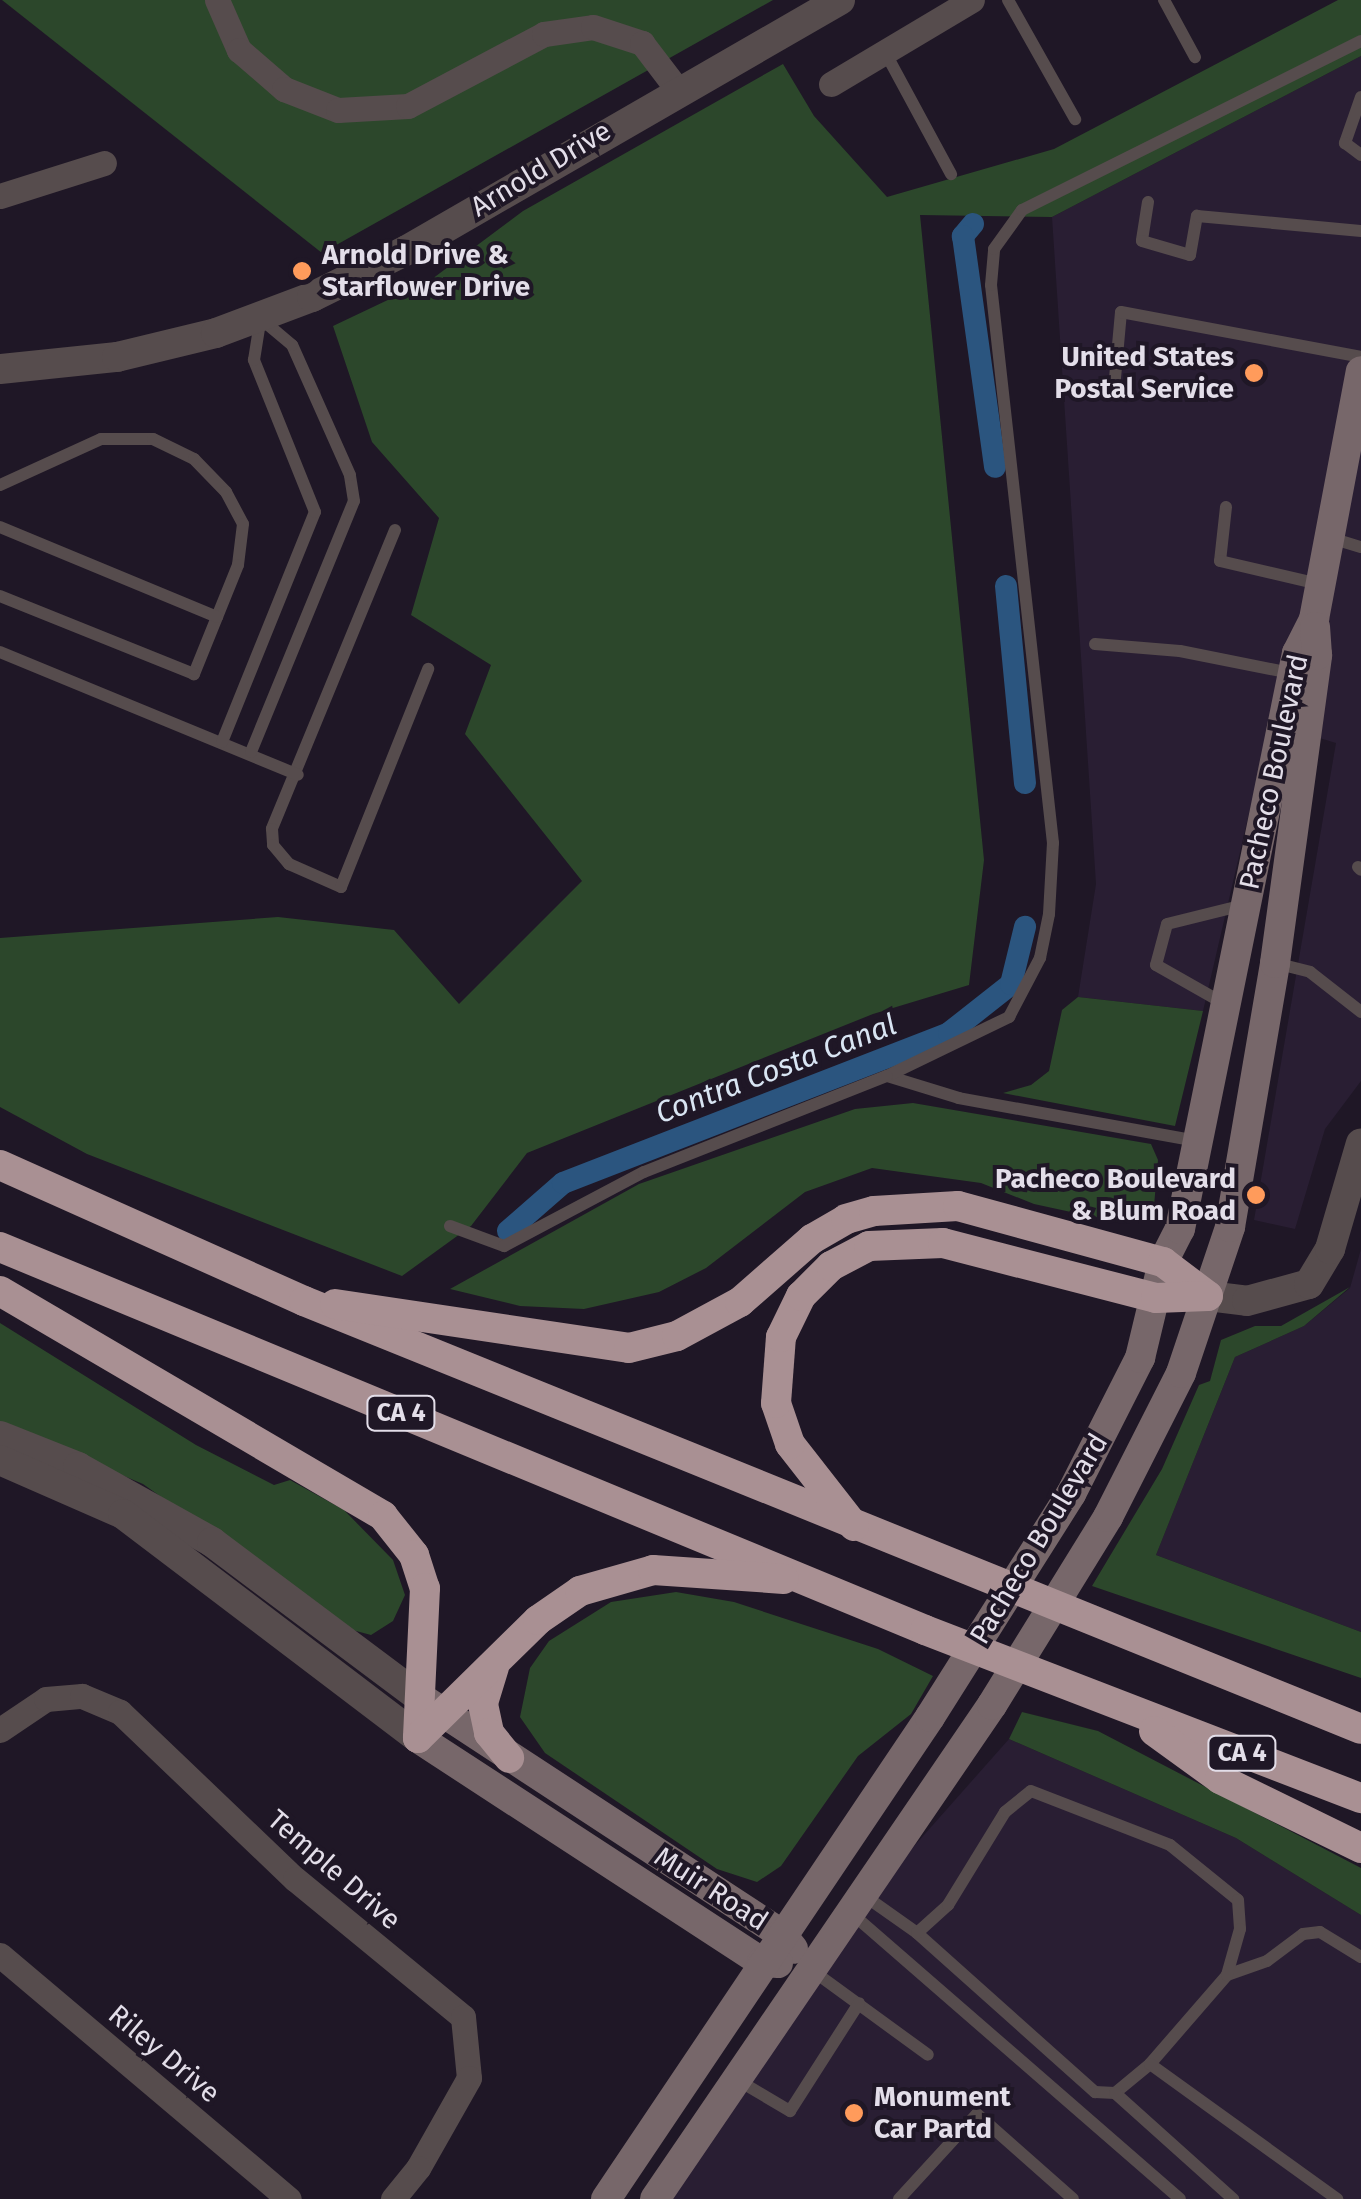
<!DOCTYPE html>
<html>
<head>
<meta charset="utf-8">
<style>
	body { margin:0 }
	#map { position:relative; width:1361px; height:2199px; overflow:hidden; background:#1f1726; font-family:"Fira Sans",sans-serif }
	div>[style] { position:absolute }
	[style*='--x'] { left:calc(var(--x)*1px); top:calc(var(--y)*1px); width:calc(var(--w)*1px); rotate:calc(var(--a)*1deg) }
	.built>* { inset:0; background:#291e33 }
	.green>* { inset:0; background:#2c472b }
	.canal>* { height:22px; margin:-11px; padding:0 11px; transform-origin:11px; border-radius:11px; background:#2b557f }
	.service>* { height:12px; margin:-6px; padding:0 6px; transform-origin:6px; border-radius:6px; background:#564c4d }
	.minor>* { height:25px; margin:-12.5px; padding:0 12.5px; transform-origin:12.5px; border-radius:12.5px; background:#564c4d }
	.tertiary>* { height:30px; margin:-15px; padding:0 15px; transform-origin:15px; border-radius:15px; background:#564c4d }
	.secondary>* { height:30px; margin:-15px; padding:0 15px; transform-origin:15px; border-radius:15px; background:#77676a }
	.motorway>* { height:30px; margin:-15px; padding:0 15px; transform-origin:15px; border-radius:15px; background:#a99093 }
	.dots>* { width:28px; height:28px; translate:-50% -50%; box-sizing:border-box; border:5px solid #1f1726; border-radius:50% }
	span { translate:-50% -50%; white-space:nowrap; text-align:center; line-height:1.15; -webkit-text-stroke:8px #1f1726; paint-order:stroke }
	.shield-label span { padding:2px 8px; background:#1f1726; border:2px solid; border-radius:8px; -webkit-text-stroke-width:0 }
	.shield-label { font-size:25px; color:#e3dee9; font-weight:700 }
	.street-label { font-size:28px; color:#e3dee9 }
	.poi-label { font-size:28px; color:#e3dee9; font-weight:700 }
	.left { translate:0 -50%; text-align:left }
	.right { translate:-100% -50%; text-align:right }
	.water-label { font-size:30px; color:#d9e5f3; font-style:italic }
</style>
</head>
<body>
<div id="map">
	<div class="built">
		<div style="clip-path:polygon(1361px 56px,1361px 1081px,1325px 1129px,1295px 1229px,1254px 1220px,1336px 743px,1270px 723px,1203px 1011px,1078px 997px,1096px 884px,1052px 217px)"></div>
		<div style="clip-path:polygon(1361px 1249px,1361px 1632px,1156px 1555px,1235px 1357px,1304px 1326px,1350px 1288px)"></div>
		<div style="clip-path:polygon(1009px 1739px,1236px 1838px,1361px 1915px,1361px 2199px,655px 2199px,808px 1966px)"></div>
	</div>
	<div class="green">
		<div style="clip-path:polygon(2px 0,773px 0,322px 253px)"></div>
		<div style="clip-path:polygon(1338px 0,1361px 0,1361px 56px,1052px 217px,920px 215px,984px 860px,969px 985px,873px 1014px,527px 1153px,471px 1226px,402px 1276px,87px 1154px,0 1107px,0 938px,278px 917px,394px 930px,459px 1004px,582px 881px,465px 734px,491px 665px,411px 615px,439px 518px,372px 442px,333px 326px,432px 279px,523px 211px,783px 64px,814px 116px,887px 197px,1054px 149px)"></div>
		<div style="clip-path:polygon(1078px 997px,1203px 1011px,1175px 1126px,1003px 1093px,1031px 1085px,1049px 1071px,1062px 1010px)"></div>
		<div style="clip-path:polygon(913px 1103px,1151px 1144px,1158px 1160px,1154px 1206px,1136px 1221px,1117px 1222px,1034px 1204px,981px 1183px,872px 1168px,805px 1192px,706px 1268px,659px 1292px,584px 1309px,520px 1306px,450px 1289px,639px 1184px,855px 1109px)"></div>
		<div style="clip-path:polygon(1350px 1287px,1304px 1326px,1235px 1357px,1156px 1555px,1361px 1632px,1361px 1678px,1092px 1586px,1162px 1469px,1199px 1385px,1210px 1381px,1221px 1340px,1255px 1326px,1281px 1326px)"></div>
		<div style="clip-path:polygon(0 1323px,196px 1445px,274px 1485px,290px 1480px,344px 1510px,393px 1560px,405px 1595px,393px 1621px,371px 1635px,345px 1628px,143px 1484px,0 1424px)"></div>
		<div style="clip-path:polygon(676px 1592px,734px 1602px,878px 1649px,933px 1676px,911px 1714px,858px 1756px,781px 1866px,757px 1882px,717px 1869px,545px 1753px,520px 1717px,530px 1668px,549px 1641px,611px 1602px)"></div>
		<div style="clip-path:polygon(1022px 1712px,1098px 1731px,1361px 1868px,1361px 1915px,1236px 1838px,1009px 1739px)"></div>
	</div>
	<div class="canal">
		<div style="--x:973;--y:224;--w:16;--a:130"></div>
		<div style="--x:963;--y:236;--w:233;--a:82.1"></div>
		<div style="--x:1006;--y:586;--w:198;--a:84.5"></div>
		<div style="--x:508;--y:1231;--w:73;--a:-41.1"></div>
		<div style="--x:563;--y:1183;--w:414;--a:-21.2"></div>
		<div style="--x:949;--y:1033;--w:79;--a:-38.3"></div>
		<div style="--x:1011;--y:984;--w:59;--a:-76.2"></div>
	</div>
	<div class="service">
		<div style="--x:1008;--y:0;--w:137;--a:60.6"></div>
		<div style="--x:1164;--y:0;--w:65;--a:61.5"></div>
		<div style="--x:885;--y:52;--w:139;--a:61.6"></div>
		<div style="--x:1361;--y:97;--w:49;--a:109.2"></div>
		<div style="--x:1345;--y:143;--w:20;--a:37"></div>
		<div style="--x:1148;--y:202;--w:39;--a:99"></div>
		<div style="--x:1142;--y:241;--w:50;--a:16.3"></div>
		<div style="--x:1190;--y:255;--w:40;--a:-80"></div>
		<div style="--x:1197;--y:216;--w:165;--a:5.2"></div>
		<div style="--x:1115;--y:378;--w:66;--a:-84.8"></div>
		<div style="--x:1121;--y:312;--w:244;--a:10.6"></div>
		<div style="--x:0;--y:485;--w:111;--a:-24.5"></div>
		<div style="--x:101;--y:439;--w:52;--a:0"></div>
		<div style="--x:153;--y:439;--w:46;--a:26"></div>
		<div style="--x:194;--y:459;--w:46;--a:45.9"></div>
		<div style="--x:226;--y:492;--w:36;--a:62"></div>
		<div style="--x:243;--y:524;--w:41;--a:97"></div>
		<div style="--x:238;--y:565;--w:118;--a:112"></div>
		<div style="--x:194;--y:674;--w:209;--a:-158.1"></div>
		<div style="--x:1226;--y:507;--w:54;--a:96.3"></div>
		<div style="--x:1220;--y:561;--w:102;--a:13.1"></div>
		<div style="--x:0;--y:527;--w:235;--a:22.5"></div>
		<div style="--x:395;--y:530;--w:323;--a:112.4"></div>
		<div style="--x:272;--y:829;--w:16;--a:86"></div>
		<div style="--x:273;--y:845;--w:25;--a:50"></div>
		<div style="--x:289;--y:864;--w:57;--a:23.9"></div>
		<div style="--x:341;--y:887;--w:235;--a:-68.2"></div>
		<div style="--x:1331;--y:538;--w:31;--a:17"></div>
		<div style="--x:1095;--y:644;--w:85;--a:4.7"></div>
		<div style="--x:1180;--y:651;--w:112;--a:11.3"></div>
		<div style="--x:0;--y:652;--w:322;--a:22.4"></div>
		<div style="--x:222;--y:742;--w:248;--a:-68"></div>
		<div style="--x:315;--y:512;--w:164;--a:-111.9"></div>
		<div style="--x:254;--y:360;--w:39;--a:-81"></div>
		<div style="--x:251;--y:752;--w:271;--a:-67.7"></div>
		<div style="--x:354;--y:501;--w:26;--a:-99"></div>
		<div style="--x:350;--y:475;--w:142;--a:-114"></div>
		<div style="--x:292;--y:345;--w:39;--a:-140"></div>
		<div style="--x:1358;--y:867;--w:4;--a:45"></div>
		<div style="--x:1275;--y:963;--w:36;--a:14"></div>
		<div style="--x:1310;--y:972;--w:65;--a:38.1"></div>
		<div style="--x:1223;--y:1003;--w:77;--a:-150.4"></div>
		<div style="--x:1156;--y:965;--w:42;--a:-75"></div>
		<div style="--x:1167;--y:924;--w:79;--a:-13.9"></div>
		<div style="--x:1197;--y:1141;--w:242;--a:-169.8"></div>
		<div style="--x:959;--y:1098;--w:75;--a:-163"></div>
		<div style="--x:887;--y:1076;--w:136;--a:-25.8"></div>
		<div style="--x:1009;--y:1017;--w:67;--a:-62.3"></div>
		<div style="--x:1040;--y:958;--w:45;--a:-78.4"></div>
		<div style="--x:1049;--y:914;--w:71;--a:-86.8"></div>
		<div style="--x:1053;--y:843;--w:561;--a:-96.34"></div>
		<div style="--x:991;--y:285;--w:36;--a:-85"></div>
		<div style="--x:994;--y:249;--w:48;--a:-54.3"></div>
		<div style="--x:1022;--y:210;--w:379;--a:-26.5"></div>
		<div style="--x:450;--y:1226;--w:58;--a:20.3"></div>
		<div style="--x:504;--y:1246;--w:158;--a:-27.9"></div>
		<div style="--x:644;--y:1172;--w:261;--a:-21.6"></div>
		<div style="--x:862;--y:1894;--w:67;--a:35.3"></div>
		<div style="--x:917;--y:1933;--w:239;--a:41.8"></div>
		<div style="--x:1095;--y:2092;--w:20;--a:3"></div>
		<div style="--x:1115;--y:2093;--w:45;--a:-39.6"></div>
		<div style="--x:1150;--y:2064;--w:118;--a:-49.1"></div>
		<div style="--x:1227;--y:1975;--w:42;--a:-19.3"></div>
		<div style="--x:1267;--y:1961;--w:45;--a:-36.9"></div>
		<div style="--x:1303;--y:1934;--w:17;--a:-7"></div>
		<div style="--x:1320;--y:1932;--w:48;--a:31.4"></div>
		<div style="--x:850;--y:1912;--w:437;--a:41"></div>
		<div style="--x:917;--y:1933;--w:42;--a:-42.1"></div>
		<div style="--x:948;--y:1905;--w:109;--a:-58.5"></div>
		<div style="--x:1005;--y:1812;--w:33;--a:-39"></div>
		<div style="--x:1031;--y:1791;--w:149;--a:21.2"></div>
		<div style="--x:1170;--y:1845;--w:87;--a:39"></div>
		<div style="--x:1238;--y:1900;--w:29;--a:86"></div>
		<div style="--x:1240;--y:1929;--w:48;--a:105.8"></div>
		<div style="--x:813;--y:1971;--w:142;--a:36.1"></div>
		<div style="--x:1150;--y:2064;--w:231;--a:35.8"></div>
		<div style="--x:736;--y:2079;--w:63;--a:30.7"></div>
		<div style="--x:790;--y:2111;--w:128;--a:-57.4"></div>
		<div style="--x:1115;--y:2093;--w:159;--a:41.9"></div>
		<div style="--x:899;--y:2199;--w:115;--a:-47.5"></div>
		<div style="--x:977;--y:2114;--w:128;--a:41.5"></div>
	</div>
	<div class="minor">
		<div style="--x:217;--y:0;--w:55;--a:66.3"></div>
		<div style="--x:239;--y:50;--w:60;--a:40.9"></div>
		<div style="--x:284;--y:89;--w:58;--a:21.3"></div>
		<div style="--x:338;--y:110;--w:70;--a:-3.3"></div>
		<div style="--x:408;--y:106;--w:154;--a:-27.9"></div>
		<div style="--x:544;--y:34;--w:49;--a:-8.1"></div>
		<div style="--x:593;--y:27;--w:52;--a:18.1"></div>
		<div style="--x:642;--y:43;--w:58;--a:52.7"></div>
		<div style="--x:831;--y:84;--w:164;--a:-30.8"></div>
		<div style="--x:0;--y:196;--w:109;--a:-17.6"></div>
		<div style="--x:0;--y:1730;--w:55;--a:-34"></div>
		<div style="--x:46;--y:1699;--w:36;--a:-5"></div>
		<div style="--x:82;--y:1696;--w:41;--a:22.8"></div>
		<div style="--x:120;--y:1712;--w:242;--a:43.7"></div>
		<div style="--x:295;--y:1879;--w:217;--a:39.4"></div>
		<div style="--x:463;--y:2017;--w:61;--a:84.4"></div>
		<div style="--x:469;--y:2078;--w:103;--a:119.5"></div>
		<div style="--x:418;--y:2168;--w:40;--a:129"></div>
		<div style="--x:0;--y:1955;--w:378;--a:40.2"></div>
	</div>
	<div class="tertiary">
		<div style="--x:0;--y:369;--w:118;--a:-5.9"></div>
		<div style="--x:117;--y:357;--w:102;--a:-13.6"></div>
		<div style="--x:216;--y:333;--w:103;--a:-20.6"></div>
		<div style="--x:312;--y:297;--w:106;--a:-26.3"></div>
		<div style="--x:407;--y:250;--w:500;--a:-30"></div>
		<div style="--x:1208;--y:1296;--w:39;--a:7"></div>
		<div style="--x:1247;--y:1301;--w:64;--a:-15.3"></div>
		<div style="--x:1309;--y:1284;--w:41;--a:-59"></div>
		<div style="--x:1330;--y:1249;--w:110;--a:-73.7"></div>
		<div style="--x:0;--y:1436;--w:84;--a:21.7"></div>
		<div style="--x:78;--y:1467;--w:154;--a:29.2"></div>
		<div style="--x:212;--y:1542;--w:259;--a:36.8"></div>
		<div style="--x:0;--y:1460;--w:134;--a:23.7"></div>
		<div style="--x:123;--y:1514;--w:370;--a:37.2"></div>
	</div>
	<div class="secondary">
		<div style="--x:421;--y:1698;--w:430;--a:33.2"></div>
		<div style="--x:781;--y:1934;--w:19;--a:51"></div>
		<div style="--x:418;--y:1738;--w:411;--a:33.1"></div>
		<div style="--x:762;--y:1962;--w:16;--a:4"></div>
		<div style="--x:606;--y:2199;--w:581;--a:-56.09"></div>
		<div style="--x:930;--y:1717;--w:264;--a:-57.7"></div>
		<div style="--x:1071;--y:1494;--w:153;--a:-63.1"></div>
		<div style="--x:1140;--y:1358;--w:99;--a:-76.5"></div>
		<div style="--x:1163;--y:1262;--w:37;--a:-63"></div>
		<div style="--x:1180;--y:1229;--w:588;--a:-78.52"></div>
		<div style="--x:1297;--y:653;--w:38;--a:-63"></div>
		<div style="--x:1314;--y:619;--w:252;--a:-79.3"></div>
		<div style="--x:655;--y:2199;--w:598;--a:-55.7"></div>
		<div style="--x:992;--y:1705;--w:221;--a:-58.3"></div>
		<div style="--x:1108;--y:1517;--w:161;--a:-63.1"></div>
		<div style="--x:1181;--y:1373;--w:154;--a:-71.4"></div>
		<div style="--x:1230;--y:1227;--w:268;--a:-80.3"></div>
		<div style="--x:1275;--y:963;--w:311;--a:-82.2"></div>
		<div style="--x:1317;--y:655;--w:28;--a:-94"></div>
	</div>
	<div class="motorway">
		<div style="--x:0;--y:1165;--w:333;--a:24.1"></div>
		<div style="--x:304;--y:1301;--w:1140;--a:22.04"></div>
		<div style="--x:0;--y:1247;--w:1001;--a:22.49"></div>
		<div style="--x:925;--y:1630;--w:467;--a:21.1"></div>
		<div style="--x:0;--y:1291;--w:444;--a:30.4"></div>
		<div style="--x:383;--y:1516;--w:50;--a:51.5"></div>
		<div style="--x:414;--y:1555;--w:35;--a:72"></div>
		<div style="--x:425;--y:1588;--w:150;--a:92.7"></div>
		<div style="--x:335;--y:1304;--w:297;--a:8.5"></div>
		<div style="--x:629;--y:1348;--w:49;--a:-14"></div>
		<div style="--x:677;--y:1336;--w:72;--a:-28.4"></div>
		<div style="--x:740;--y:1302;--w:96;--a:-41.2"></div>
		<div style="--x:812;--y:1239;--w:39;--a:-30"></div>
		<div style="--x:846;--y:1219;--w:29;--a:-16"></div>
		<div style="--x:874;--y:1211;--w:84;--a:-3.4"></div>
		<div style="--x:958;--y:1206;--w:213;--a:15.3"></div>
		<div style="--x:1163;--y:1262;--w:56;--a:37.1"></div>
		<div style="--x:854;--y:1526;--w:104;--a:-128"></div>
		<div style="--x:790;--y:1444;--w:43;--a:-108.9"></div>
		<div style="--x:776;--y:1403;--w:66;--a:-85.7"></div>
		<div style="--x:781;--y:1337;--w:46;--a:-64"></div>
		<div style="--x:801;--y:1296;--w:42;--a:-45"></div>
		<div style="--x:831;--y:1266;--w:43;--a:-27.8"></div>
		<div style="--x:869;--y:1246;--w:74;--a:-2.3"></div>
		<div style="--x:943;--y:1243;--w:220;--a:14.5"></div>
		<div style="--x:1156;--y:1298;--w:52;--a:-2.2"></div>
		<div style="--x:494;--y:1667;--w:39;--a:107"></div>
		<div style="--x:483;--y:1704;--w:30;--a:78"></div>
		<div style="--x:489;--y:1733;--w:32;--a:51"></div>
		<div style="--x:1154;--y:1731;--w:82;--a:36"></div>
		<div style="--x:1220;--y:1779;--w:157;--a:26.1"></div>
		<div style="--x:418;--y:1738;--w:168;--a:-44.5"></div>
		<div style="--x:538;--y:1620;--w:51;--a:-34.6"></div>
		<div style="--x:580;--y:1591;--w:76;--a:-16"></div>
		<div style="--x:653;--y:1570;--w:131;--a:3.9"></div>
	</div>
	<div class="dots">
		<div style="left:302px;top:271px;background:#ff9b5b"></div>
		<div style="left:1254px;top:373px;background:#ff9b5b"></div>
		<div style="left:1256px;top:1195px;background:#ff9b5b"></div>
		<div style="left:854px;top:2113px;background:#ff9b5b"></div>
	</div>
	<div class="shield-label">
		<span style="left:401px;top:1413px">CA 4</span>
		<span style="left:1242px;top:1753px">CA 4</span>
	</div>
	<div class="street-label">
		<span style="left:541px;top:169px;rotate:-31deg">Arnold Drive</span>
		<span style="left:1274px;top:772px;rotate:-78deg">Pacheco Boulevard</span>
		<span style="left:1039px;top:1539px;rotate:-59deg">Pacheco Boulevard</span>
		<span style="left:334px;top:1870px;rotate:41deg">Temple Drive</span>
		<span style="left:711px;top:1889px;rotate:33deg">Muir Road</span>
		<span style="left:164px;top:2054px;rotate:40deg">Riley Drive</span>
	</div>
	<div class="poi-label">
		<span class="left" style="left:322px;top:271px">Arnold Drive &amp;<br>Starflower Drive</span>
		<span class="right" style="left:1234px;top:373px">United States<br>Postal Service</span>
		<span class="right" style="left:1236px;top:1195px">Pacheco Boulevard<br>&amp; Blum Road</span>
		<span class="left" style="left:874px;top:2113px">Monument<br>Car Partd</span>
	</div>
	<div class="water-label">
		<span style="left:776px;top:1069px;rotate:-21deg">Contra Costa Canal</span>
	</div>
</div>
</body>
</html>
